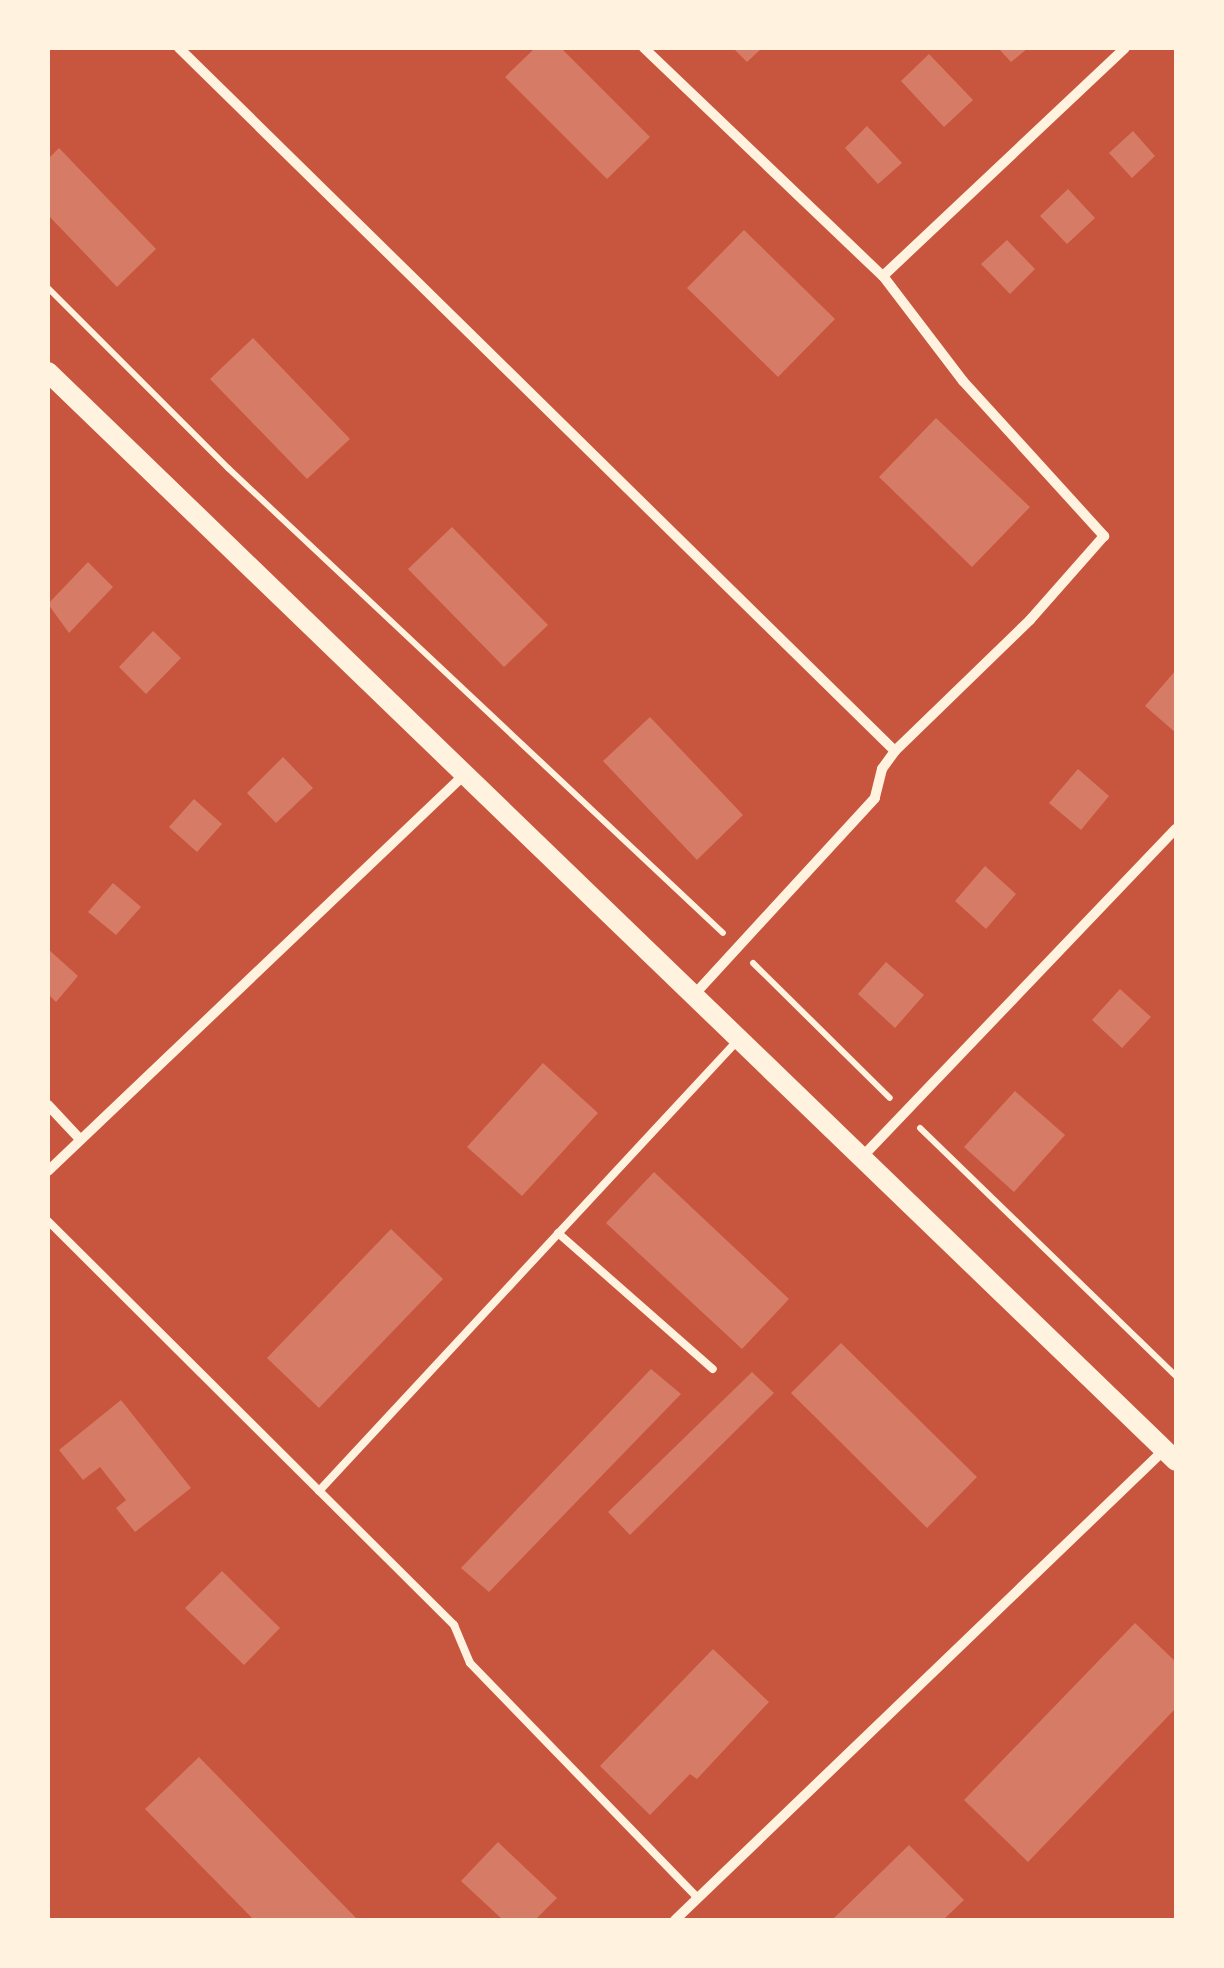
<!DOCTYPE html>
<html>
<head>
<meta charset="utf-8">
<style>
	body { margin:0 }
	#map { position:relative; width:1224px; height:1968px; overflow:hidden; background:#c8553d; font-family:Overpass,sans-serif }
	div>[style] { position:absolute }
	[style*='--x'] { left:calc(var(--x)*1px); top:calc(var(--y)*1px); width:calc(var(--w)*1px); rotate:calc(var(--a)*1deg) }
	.building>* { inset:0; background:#d67c66 }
	.path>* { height:6px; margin:-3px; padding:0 3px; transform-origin:3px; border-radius:3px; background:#fff3e0 }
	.service>* { height:8px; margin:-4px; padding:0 4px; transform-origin:4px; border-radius:4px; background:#fff3e0 }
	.minor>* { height:10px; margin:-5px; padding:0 5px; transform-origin:5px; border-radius:5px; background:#fff3e0 }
	.secondary>* { height:20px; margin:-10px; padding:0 10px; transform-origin:10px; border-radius:10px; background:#fff3e0 }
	span { translate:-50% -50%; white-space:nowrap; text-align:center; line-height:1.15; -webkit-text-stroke:8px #fff3e0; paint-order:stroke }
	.frame { position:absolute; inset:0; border:50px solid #fff3e0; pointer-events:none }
</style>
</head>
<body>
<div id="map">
	<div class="building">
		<div style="clip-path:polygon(535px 48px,561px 48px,650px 137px,607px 179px,505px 77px)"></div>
		<div style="clip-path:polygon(733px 48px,762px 48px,747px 62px)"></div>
		<div style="clip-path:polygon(998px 48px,1028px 48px,1011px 62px)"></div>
		<div style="clip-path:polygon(929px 54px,973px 100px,944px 127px,901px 81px)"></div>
		<div style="clip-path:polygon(867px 126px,902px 163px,878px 184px,845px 148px)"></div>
		<div style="clip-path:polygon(1133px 131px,1155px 156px,1132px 178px,1109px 153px)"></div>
		<div style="clip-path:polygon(59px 148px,156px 249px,117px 287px,48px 215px,48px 159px)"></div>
		<div style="clip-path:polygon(1068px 189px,1095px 218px,1067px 244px,1040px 216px)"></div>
		<div style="clip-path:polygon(744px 230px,835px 319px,778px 377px,687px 288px)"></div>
		<div style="clip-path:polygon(1007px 240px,1035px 269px,1010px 294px,981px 264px)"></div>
		<div style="clip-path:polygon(253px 338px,350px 439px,307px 479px,210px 379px)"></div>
		<div style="clip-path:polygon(936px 418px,1030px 507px,972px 567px,879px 477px)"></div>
		<div style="clip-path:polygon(452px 527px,548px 625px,504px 667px,408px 569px)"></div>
		<div style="clip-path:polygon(88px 562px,113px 587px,69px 633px,48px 604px)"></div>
		<div style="clip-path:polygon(153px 631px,181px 658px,146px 694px,119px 667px)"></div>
		<div style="clip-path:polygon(1176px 670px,1176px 733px,1145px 706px)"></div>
		<div style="clip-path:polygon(650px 717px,743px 815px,697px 860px,603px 761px)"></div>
		<div style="clip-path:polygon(283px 757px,313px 788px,276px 823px,247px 793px)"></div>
		<div style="clip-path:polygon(1078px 769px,1109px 796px,1081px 830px,1049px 803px)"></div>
		<div style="clip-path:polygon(194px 799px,222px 824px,197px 852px,169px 827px)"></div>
		<div style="clip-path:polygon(985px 866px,1016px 894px,986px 929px,955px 901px)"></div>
		<div style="clip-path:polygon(113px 883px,141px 907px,116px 935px,88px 912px)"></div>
		<div style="clip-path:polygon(48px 949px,78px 976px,56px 1002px,48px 994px)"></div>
		<div style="clip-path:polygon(886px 962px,924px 995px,895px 1028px,858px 994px)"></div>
		<div style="clip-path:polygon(1120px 989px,1151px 1017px,1122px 1048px,1092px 1020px)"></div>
		<div style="clip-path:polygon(543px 1063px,598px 1113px,522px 1196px,467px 1147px)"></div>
		<div style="clip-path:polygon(1015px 1091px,1065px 1135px,1014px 1192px,964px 1147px)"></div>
		<div style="clip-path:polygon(654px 1172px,789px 1299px,742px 1349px,606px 1223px)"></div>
		<div style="clip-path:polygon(391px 1229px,443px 1279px,319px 1408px,267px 1358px)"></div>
		<div style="clip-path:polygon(841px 1343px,977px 1477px,927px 1528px,791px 1393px)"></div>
		<div style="clip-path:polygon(651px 1369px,681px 1394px,489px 1592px,461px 1568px)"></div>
		<div style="clip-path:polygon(752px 1372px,774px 1393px,630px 1535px,608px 1512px)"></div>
		<div style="clip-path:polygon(121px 1400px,191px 1488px,135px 1532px,116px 1508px,126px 1500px,100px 1467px,83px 1480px,59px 1450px)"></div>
		<div style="clip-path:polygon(222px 1571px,280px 1628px,244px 1665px,185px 1608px)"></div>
		<div style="clip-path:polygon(1135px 1623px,1176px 1662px,1176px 1708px,1028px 1862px,964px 1800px)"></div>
		<div style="clip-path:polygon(713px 1649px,769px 1702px,697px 1779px,690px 1774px,650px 1815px,600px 1766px)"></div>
		<div style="clip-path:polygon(199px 1757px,358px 1920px,254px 1920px,145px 1809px)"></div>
		<div style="clip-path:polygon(498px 1842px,557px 1898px,535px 1920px,503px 1920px,461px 1881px)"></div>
		<div style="clip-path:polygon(909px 1845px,964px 1900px,943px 1920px,832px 1920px)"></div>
	</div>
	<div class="path">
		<div style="--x:48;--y:288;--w:255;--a:45"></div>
		<div style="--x:228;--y:468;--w:679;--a:43.21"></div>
		<div style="--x:753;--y:963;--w:192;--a:44.6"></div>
		<div style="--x:920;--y:1128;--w:356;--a:44.1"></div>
	</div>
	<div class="service">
		<div style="--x:48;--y:1221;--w:573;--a:44.86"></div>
		<div style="--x:454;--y:1625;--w:41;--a:67.2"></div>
		<div style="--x:470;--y:1663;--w:327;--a:45.9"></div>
		<div style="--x:558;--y:1233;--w:206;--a:41.3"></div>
		<div style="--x:319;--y:1491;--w:616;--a:-47.11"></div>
	</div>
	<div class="minor">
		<div style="--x:179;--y:48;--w:1003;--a:44.48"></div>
		<div style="--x:895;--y:751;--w:22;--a:126"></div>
		<div style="--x:882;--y:769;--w:30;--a:104"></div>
		<div style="--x:875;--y:798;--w:266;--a:132.6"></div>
		<div style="--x:644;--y:48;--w:330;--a:43.7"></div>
		<div style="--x:883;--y:276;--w:132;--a:52.7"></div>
		<div style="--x:963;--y:381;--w:210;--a:47.7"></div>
		<div style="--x:1104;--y:536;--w:112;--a:131.4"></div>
		<div style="--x:1030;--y:620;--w:188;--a:135.9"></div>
		<div style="--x:883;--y:276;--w:332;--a:-43.3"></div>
		<div style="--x:48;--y:1105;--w:45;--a:46.8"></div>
		<div style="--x:865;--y:1154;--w:450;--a:-46.3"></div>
		<div style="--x:48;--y:1171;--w:573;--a:-43.59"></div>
		<div style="--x:675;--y:1920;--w:678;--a:-43.86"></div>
	</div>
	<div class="secondary">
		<div style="--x:48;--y:372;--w:1568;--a:43.99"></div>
	</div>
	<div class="frame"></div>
</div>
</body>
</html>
